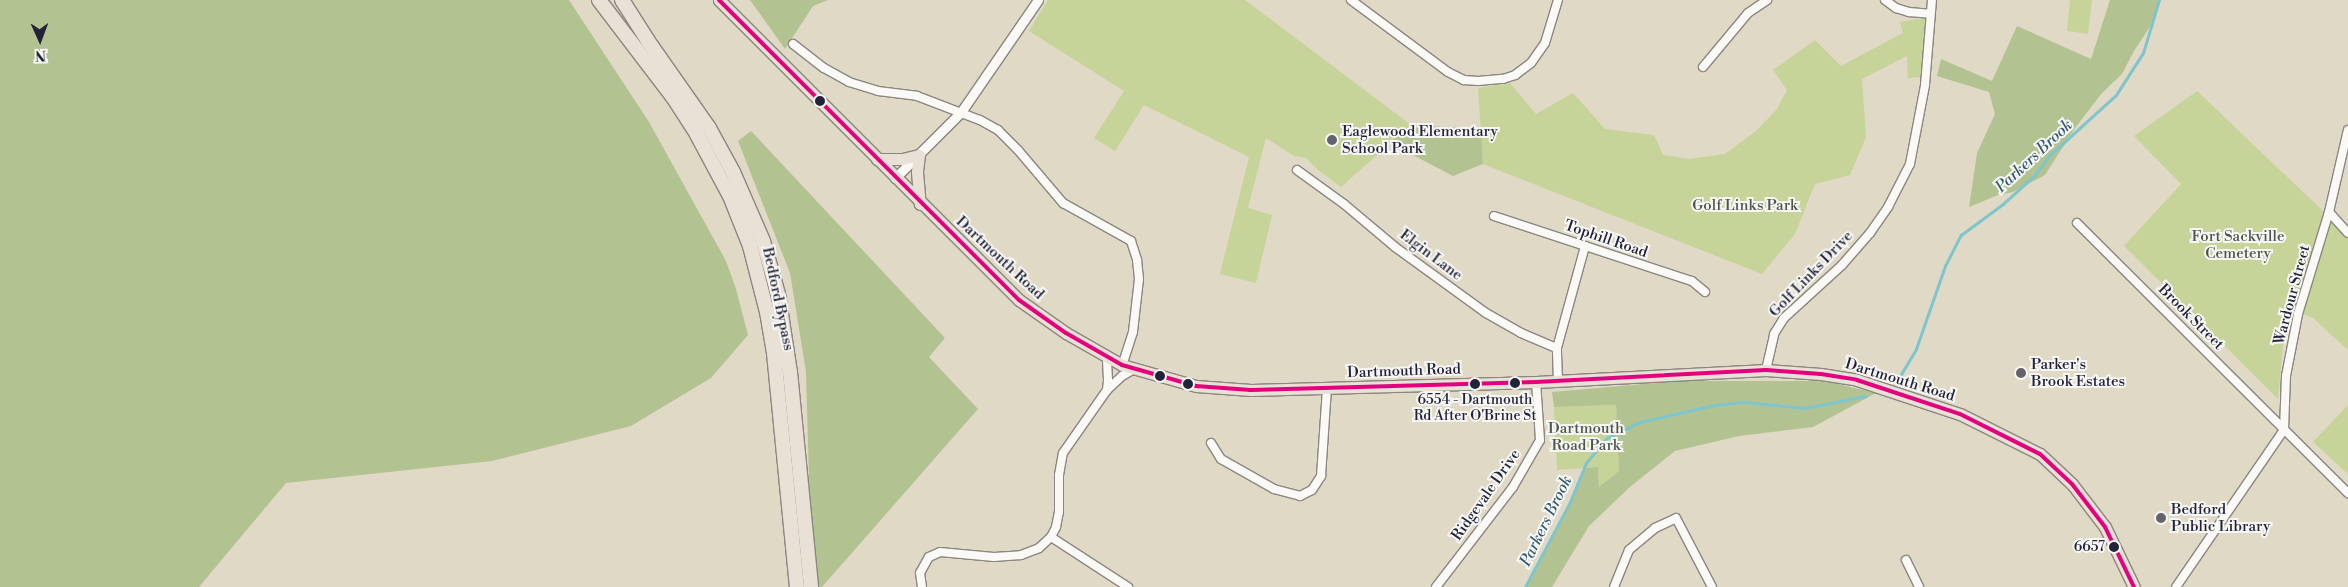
<!DOCTYPE html>
<html>
<head>
<meta charset="utf-8">
<style>
	body { margin:0 }
	#map { position:relative; width:2348px; height:587px; overflow:hidden; background:#e0d9c6; font-family:"Libre Bodoni",serif }
	div>[style] { position:absolute }
	[style*='--x'] { left:calc(var(--x)*1px); top:calc(var(--y)*1px); width:calc(var(--w)*1px); rotate:calc(var(--a)*1deg) }
	.green>* { inset:0; background:#c6d399 }
	.forest>* { inset:0; background:#b2c391 }
	.stream>* { height:2.5px; margin:-1.25px; padding:0 1.25px; transform-origin:1.25px; border-radius:1.25px; background:#7ec5ce }
	.roads { filter:drop-shadow(1px 0 #8a8681) drop-shadow(-1px 0 #8a8681) drop-shadow(0 1px #8a8681) drop-shadow(0 -1px #8a8681) }
	.minor>* { height:8px; margin:-4px; padding:0 4px; transform-origin:4px; border-radius:4px; background:#faf9f6 }
	.tertiary>* { height:9px; margin:-4.5px; padding:0 4.5px; transform-origin:4.5px; border-radius:4.5px; background:#faf9f6 }
	.primary>* { height:11px; margin:-5.5px; padding:0 5.5px; transform-origin:5.5px; border-radius:5.5px; background:#e9e1d5 }
	.motorway>* { height:14px; margin:-7px; padding:0 7px; transform-origin:7px; border-radius:7px; background:#e9e1d5 }
	.bus-1>* { height:4px; margin:-2px; padding:0 2px; transform-origin:2px; border-radius:2px; background:#e5007d }
	.dots>* { width:14px; height:14px; translate:-50% -50%; box-sizing:border-box; border:2px solid #f6f6f2; border-radius:50% }
	span { translate:-50% -50%; white-space:nowrap; text-align:center; line-height:1.15; -webkit-text-stroke:4px #f6f6f2; paint-order:stroke }
	.bus-label { font-size:14px; color:#22223b }
	.right { translate:-100% -50%; text-align:right }
	.poi-label { font-size:15px; color:#22223b }
	.left { translate:0 -50%; text-align:left }
	.park-label { font-size:15px; color:#4d564c }
	.street-label { font-size:15px; color:#22223b }
	.water-label { font-size:16px; color:#345870; font-style:italic }
	.north { position:absolute; left:15px; top:15px; width:50px; height:50px; -webkit-text-stroke:4px #f6f6f2; paint-order:stroke; rotate:178deg; font-size:14px; font-weight:700; line-height:20px; text-align:center; color:#22223b }
	.north::after { content:''; display:block; margin:auto; width:18px; height:22px; background:#22223b; clip-path:polygon(50% 0,100% 100%,50% 72%,0 100%) }
</style>
</head>
<body>
<div id="map">
	<div class="green">
		<div style="clip-path:polygon(1048px 0,1245px 0,1411px 125px,1341px 187px,1318px 170px,1306px 158px,1294px 156px,1266px 138px,1248px 208px,1272px 215px,1256px 283px,1220px 274px,1249px 157px,1144px 105px,1115px 151px,1094px 138px,1124px 91px,1029px 31px)"></div>
		<div style="clip-path:polygon(2070px 0,2092px 0,2088px 34px,2067px 31px)"></div>
		<div style="clip-path:polygon(1928px 17px,1924px 77px,1908px 78px,1907px 56px,1862px 79px,1866px 137px,1850px 175px,1815px 184px,1795px 234px,1762px 274px,1483px 164px,1478px 88px,1510px 83px,1536px 114px,1573px 93px,1605px 129px,1654px 135px,1663px 155px,1689px 159px,1725px 154px,1756px 131px,1777px 109px,1787px 90px,1773px 70px,1815px 40px,1841px 66px,1903px 33px,1900px 22px)"></div>
		<div style="clip-path:polygon(2197px 91px,2323px 211px,2348px 239px,2348px 350px,2313px 318px,2290px 308px,2285px 324px,2278px 399px,2124px 246px,2181px 184px,2134px 136px)"></div>
		<div style="clip-path:polygon(1616px 405px,1619px 471px,1599px 487px,1598px 467px,1557px 470px,1554px 407px)"></div>
		<div style="clip-path:polygon(2348px 405px,2348px 474px,2313px 442px)"></div>
	</div>
	<div class="forest">
		<div style="clip-path:polygon(0 0,569px 0,649px 122px,726px 261px,736px 289px,748px 335px,711px 378px,631px 426px,492px 461px,286px 483px,199px 587px,0 587px)"></div>
		<div style="clip-path:polygon(750px 0,828px 0,813px 6px,785px 49px)"></div>
		<div style="clip-path:polygon(2110px 0,2159px 0,2151px 25px,2134px 51px,2122px 74px,2102px 93px,2075px 128px,2045px 175px,2013px 192px,1998px 195px,1969px 207px,1977px 153px,1995px 114px,1989px 92px,1937px 76px,1941px 59px,1992px 81px,2017px 26px,2091px 59px)"></div>
		<div style="clip-path:polygon(1411px 125px,1481px 129px,1483px 164px,1453px 176px,1390px 143px)"></div>
		<div style="clip-path:polygon(751px 131px,945px 338px,929px 357px,978px 409px,822px 587px,812px 587px,806px 372px,790px 273px,738px 141px)"></div>
		<div style="clip-path:polygon(1678px 381px,1825px 381px,1876px 393px,1813px 427px,1739px 436px,1675px 451px,1631px 486px,1589px 526px,1552px 587px,1525px 587px,1570px 502px,1584px 468px,1598px 467px,1599px 487px,1619px 471px,1616px 405px,1554px 407px,1552px 392px)"></div>
	</div>
	<div class="stream">
		<div style="--x:1897;--y:381;--w:37;--a:-59"></div>
		<div style="--x:1916;--y:349;--w:88;--a:-70.7"></div>
		<div style="--x:1945;--y:266;--w:35;--a:-63"></div>
		<div style="--x:1961;--y:235;--w:52;--a:-36.4"></div>
		<div style="--x:2003;--y:204;--w:42;--a:-42.1"></div>
		<div style="--x:2034;--y:176;--w:25;--a:-53"></div>
		<div style="--x:2049;--y:156;--w:91;--a:-42.3"></div>
		<div style="--x:2116;--y:95;--w:50;--a:-57.3"></div>
		<div style="--x:2143;--y:53;--w:55;--a:-73.2"></div>
		<div style="--x:1525;--y:587;--w:96;--a:-62.1"></div>
		<div style="--x:1570;--y:502;--w:42;--a:-67.7"></div>
		<div style="--x:1586;--y:463;--w:33;--a:-50"></div>
		<div style="--x:1607;--y:438;--w:37;--a:-26"></div>
		<div style="--x:1640;--y:422;--w:76;--a:-12.9"></div>
		<div style="--x:1714;--y:405;--w:30;--a:-6"></div>
		<div style="--x:1744;--y:402;--w:61;--a:5.6"></div>
		<div style="--x:1805;--y:408;--w:61;--a:-11.3"></div>
	</div>
	<div class="roads">
		<div class="minor">
			<div style="--x:1351;--y:0;--w:121;--a:36.6"></div>
			<div style="--x:1448;--y:72;--w:18;--a:27"></div>
			<div style="--x:1464;--y:80;--w:14;--a:4"></div>
			<div style="--x:1478;--y:81;--w:25;--a:-5"></div>
			<div style="--x:1503;--y:79;--w:13;--a:-18"></div>
			<div style="--x:1515;--y:75;--w:20;--a:-37"></div>
			<div style="--x:1531;--y:63;--w:24;--a:-55"></div>
			<div style="--x:1545;--y:43;--w:45;--a:-73.2"></div>
			<div style="--x:1885;--y:0;--w:14;--a:36"></div>
			<div style="--x:1896;--y:8;--w:14;--a:17"></div>
			<div style="--x:1909;--y:12;--w:21;--a:5"></div>
			<div style="--x:793;--y:44;--w:39;--a:38"></div>
			<div style="--x:824;--y:68;--w:29;--a:29"></div>
			<div style="--x:849;--y:82;--w:30;--a:17"></div>
			<div style="--x:878;--y:91;--w:39;--a:7"></div>
			<div style="--x:917;--y:96;--w:67;--a:20.9"></div>
			<div style="--x:980;--y:120;--w:21;--a:29"></div>
			<div style="--x:998;--y:130;--w:28;--a:45"></div>
			<div style="--x:1018;--y:150;--w:70;--a:49.7"></div>
			<div style="--x:1063;--y:203;--w:78;--a:29.2"></div>
			<div style="--x:1131;--y:241;--w:20;--a:72"></div>
			<div style="--x:1137;--y:260;--w:19;--a:84"></div>
			<div style="--x:1139;--y:279;--w:53;--a:96.5"></div>
			<div style="--x:1133;--y:332;--w:35;--a:108"></div>
			<div style="--x:1703;--y:67;--w:70;--a:-50.2"></div>
			<div style="--x:1748;--y:13;--w:23;--a:-34"></div>
			<div style="--x:1297;--y:170;--w:58;--a:35.9"></div>
			<div style="--x:1344;--y:204;--w:67;--a:40.1"></div>
			<div style="--x:1395;--y:247;--w:112;--a:36"></div>
			<div style="--x:1486;--y:313;--w:40;--a:29.7"></div>
			<div style="--x:1521;--y:333;--w:39;--a:23"></div>
			<div style="--x:2329;--y:212;--w:28;--a:48"></div>
			<div style="--x:1494;--y:216;--w:208;--a:18.2"></div>
			<div style="--x:1692;--y:281;--w:17;--a:40"></div>
			<div style="--x:2077;--y:223;--w:383;--a:44.9"></div>
			<div style="--x:1766;--y:370;--w:37;--a:-77"></div>
			<div style="--x:1774;--y:334;--w:19;--a:-58"></div>
			<div style="--x:1784;--y:318;--w:79;--a:-42.4"></div>
			<div style="--x:1842;--y:265;--w:43;--a:-48.8"></div>
			<div style="--x:1870;--y:233;--w:32;--a:-55"></div>
			<div style="--x:1888;--y:207;--w:48;--a:-62.9"></div>
			<div style="--x:1910;--y:164;--w:80;--a:-79.2"></div>
			<div style="--x:1925;--y:85;--w:85;--a:-85.3"></div>
			<div style="--x:1558;--y:381;--w:33;--a:-92"></div>
			<div style="--x:1557;--y:348;--w:106;--a:-74.6"></div>
			<div style="--x:1107;--y:390;--w:10;--a:-84"></div>
			<div style="--x:1108;--y:380;--w:22;--a:-93"></div>
			<div style="--x:1211;--y:443;--w:19;--a:58"></div>
			<div style="--x:1221;--y:459;--w:61;--a:29.5"></div>
			<div style="--x:1274;--y:489;--w:27;--a:15"></div>
			<div style="--x:1300;--y:496;--w:13;--a:-27"></div>
			<div style="--x:1312;--y:490;--w:17;--a:-57"></div>
			<div style="--x:1321;--y:476;--w:87;--a:-86.1"></div>
			<div style="--x:1051;--y:537;--w:92;--a:33"></div>
			<div style="--x:1906;--y:560;--w:30;--a:64"></div>
			<div style="--x:922;--y:587;--w:14;--a:-98"></div>
			<div style="--x:920;--y:573;--w:18;--a:-61"></div>
			<div style="--x:929;--y:557;--w:12;--a:-24"></div>
			<div style="--x:940;--y:552;--w:54;--a:5.3"></div>
			<div style="--x:994;--y:557;--w:27;--a:-4"></div>
			<div style="--x:1021;--y:555;--w:19;--a:-21"></div>
			<div style="--x:1039;--y:548;--w:16;--a:-43"></div>
			<div style="--x:1051;--y:537;--w:11;--a:-63"></div>
			<div style="--x:1056;--y:527;--w:15;--a:-79"></div>
			<div style="--x:1059;--y:512;--w:37;--a:-90"></div>
			<div style="--x:1059;--y:475;--w:22;--a:-80"></div>
			<div style="--x:1063;--y:453;--w:77;--a:-55.1"></div>
			<div style="--x:1107;--y:390;--w:21;--a:-43"></div>
			<div style="--x:1122;--y:376;--w:14;--a:-30"></div>
			<div style="--x:1436;--y:587;--w:126;--a:-52.4"></div>
			<div style="--x:1513;--y:487;--w:54;--a:-60.1"></div>
			<div style="--x:1540;--y:440;--w:58;--a:-93.9"></div>
			<div style="--x:1614;--y:587;--w:40;--a:-68"></div>
			<div style="--x:1629;--y:550;--w:34;--a:-40"></div>
			<div style="--x:1655;--y:528;--w:23;--a:-25"></div>
			<div style="--x:1676;--y:518;--w:78;--a:62.4"></div>
			<div style="--x:2176;--y:587;--w:191;--a:-55.5"></div>
			<div style="--x:2284;--y:430;--w:54;--a:-87.9"></div>
			<div style="--x:2286;--y:376;--w:63;--a:-79"></div>
			<div style="--x:2298;--y:314;--w:107;--a:-73.1"></div>
			<div style="--x:2329;--y:212;--w:84;--a:-77"></div>
		</div>
		<div class="tertiary">
			<div style="--x:895;--y:178;--w:93;--a:-45"></div>
			<div style="--x:961;--y:112;--w:136;--a:-55.5"></div>
		</div>
		<div class="primary">
			<div style="--x:719;--y:0;--w:424;--a:45"></div>
			<div style="--x:1019;--y:300;--w:57;--a:35.1"></div>
			<div style="--x:1066;--y:333;--w:64;--a:29.7"></div>
			<div style="--x:1122;--y:365;--w:77;--a:15.8"></div>
			<div style="--x:1196;--y:386;--w:55;--a:4.2"></div>
			<div style="--x:1251;--y:390;--w:285;--a:-1.6"></div>
			<div style="--x:1536;--y:382;--w:230;--a:-3"></div>
			<div style="--x:1766;--y:370;--w:55;--a:4.2"></div>
			<div style="--x:1821;--y:374;--w:36;--a:9"></div>
			<div style="--x:1857;--y:380;--w:108;--a:18.3"></div>
			<div style="--x:1960;--y:414;--w:89;--a:26.6"></div>
			<div style="--x:2040;--y:454;--w:44;--a:43.2"></div>
			<div style="--x:2072;--y:484;--w:54;--a:52.5"></div>
			<div style="--x:2105;--y:527;--w:67;--a:64.2"></div>
			<div style="--x:877;--y:159;--w:25;--a:0"></div>
			<div style="--x:902;--y:159;--w:17;--a:-13"></div>
			<div style="--x:919;--y:155;--w:17;--a:97"></div>
			<div style="--x:917;--y:172;--w:32;--a:85"></div>
		</div>
		<div class="motorway">
			<div style="--x:599;--y:0;--w:122;--a:52.7"></div>
			<div style="--x:673;--y:97;--w:38;--a:57"></div>
			<div style="--x:694;--y:129;--w:76;--a:61.8"></div>
			<div style="--x:730;--y:196;--w:54;--a:68.2"></div>
			<div style="--x:750;--y:246;--w:68;--a:75.6"></div>
			<div style="--x:767;--y:312;--w:42;--a:80.3"></div>
			<div style="--x:774;--y:353;--w:235;--a:84.4"></div>
			<div style="--x:622;--y:0;--w:49;--a:57.6"></div>
			<div style="--x:648;--y:41;--w:106;--a:55"></div>
			<div style="--x:709;--y:128;--w:50;--a:61.4"></div>
			<div style="--x:733;--y:172;--w:75;--a:66.5"></div>
			<div style="--x:763;--y:241;--w:55;--a:74.2"></div>
			<div style="--x:778;--y:294;--w:79;--a:81.3"></div>
			<div style="--x:790;--y:372;--w:216;--a:84.4"></div>
		</div>
	</div>
	<div class="bus-1">
		<div style="--x:719;--y:0;--w:424;--a:45"></div>
		<div style="--x:1019;--y:300;--w:57;--a:35.1"></div>
		<div style="--x:1066;--y:333;--w:64;--a:29.7"></div>
		<div style="--x:1122;--y:365;--w:77;--a:15.8"></div>
		<div style="--x:1196;--y:386;--w:55;--a:4.2"></div>
		<div style="--x:1251;--y:390;--w:285;--a:-1.6"></div>
		<div style="--x:1536;--y:382;--w:230;--a:-3"></div>
		<div style="--x:1766;--y:370;--w:55;--a:4.2"></div>
		<div style="--x:1821;--y:374;--w:36;--a:9"></div>
		<div style="--x:1857;--y:380;--w:108;--a:18.3"></div>
		<div style="--x:1960;--y:414;--w:89;--a:26.6"></div>
		<div style="--x:2040;--y:454;--w:44;--a:43.2"></div>
		<div style="--x:2072;--y:484;--w:54;--a:52.5"></div>
		<div style="--x:2105;--y:527;--w:67;--a:64.2"></div>
	</div>
	<div class="dots">
		<div style="left:820px;top:101px;background:#22223b"></div>
		<div style="left:1332px;top:140px;background:#64626c"></div>
		<div style="left:2021px;top:373px;background:#64626c"></div>
		<div style="left:1160px;top:376px;background:#22223b"></div>
		<div style="left:1515px;top:383px;background:#22223b"></div>
		<div style="left:1188px;top:384px;background:#22223b"></div>
		<div style="left:1475px;top:384px;background:#22223b"></div>
		<div style="left:2161px;top:518px;background:#64626c"></div>
		<div style="left:2114px;top:547px;background:#22223b"></div>
	</div>
	<div class="bus-label">
		<span style="left:1475px;top:408px">6554 - Dartmouth<br>Rd After O'Brine St</span>
		<span class="right" style="left:2105px;top:547px">6657</span>
	</div>
	<div class="poi-label">
		<span class="left" style="left:1342px;top:140px">Eaglewood Elementary<br>School Park</span>
		<span class="left" style="left:2031px;top:373px">Parker's<br>Brook Estates</span>
		<span class="left" style="left:2171px;top:518px">Bedford<br>Public Library</span>
	</div>
	<div class="park-label">
		<span style="left:1745px;top:206px">Golf Links Park</span>
		<span style="left:2238px;top:245px">Fort Sackville<br>Cemetery</span>
		<span style="left:1586px;top:437px">Dartmouth<br>Road Park</span>
	</div>
	<div class="street-label">
		<span style="left:1606px;top:239px;rotate:19deg">Tophill Road</span>
		<span style="left:1431px;top:255px;rotate:37deg">Elgin Lane</span>
		<span style="left:1000px;top:258px;rotate:43deg">Dartmouth Road</span>
		<span style="left:1811px;top:274px;rotate:-46deg">Golf Links Drive</span>
		<span style="left:2292px;top:295px;rotate:-75deg">Wardour Street</span>
		<span style="left:778px;top:299px;rotate:78deg">Bedford Bypass</span>
		<span style="left:2191px;top:317px;rotate:45deg">Brook Street</span>
		<span style="left:1404px;top:371px;rotate:-2deg">Dartmouth Road</span>
		<span style="left:1900px;top:380px;rotate:17deg">Dartmouth Road</span>
		<span style="left:1486px;top:495px;rotate:-55deg">Ridgevale Drive</span>
	</div>
	<div class="water-label">
		<span style="left:2034px;top:156px;rotate:-43deg">Parkers Brook</span>
		<span style="left:1546px;top:521px;rotate:-64deg">Parkers Brook</span>
	</div>
	<div class="north">N</div>
</div>
</body>
</html>
